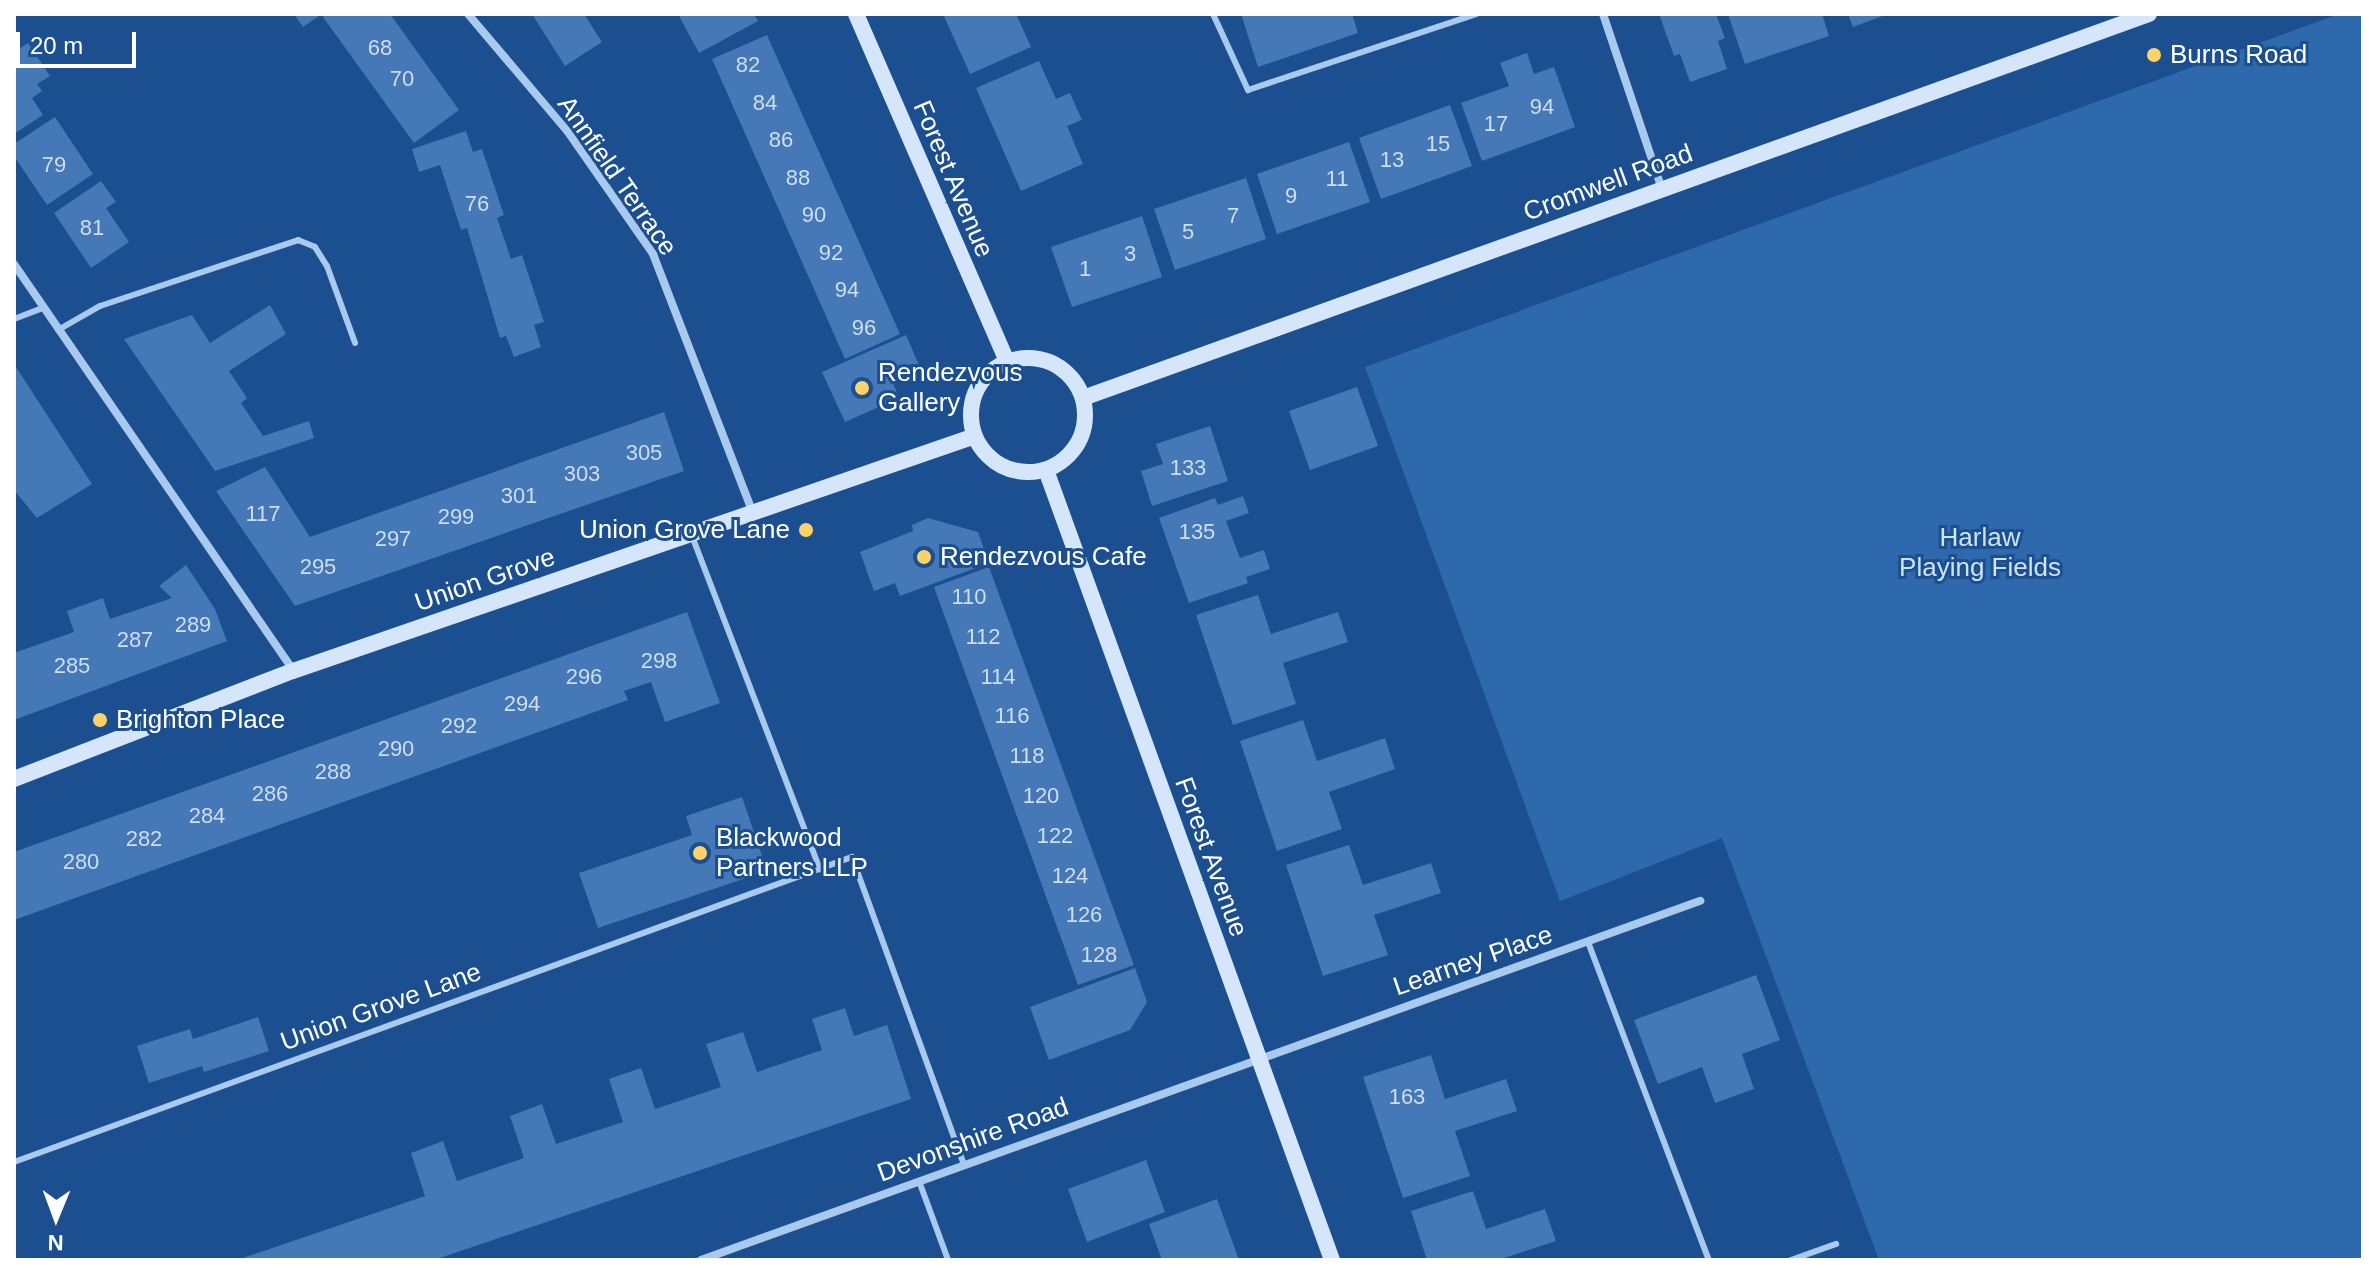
<!DOCTYPE html>
<html>
<head>
<meta charset="utf-8">
<style>
	body { margin:0 }
	#map { position:relative; width:2377px; height:1274px; overflow:hidden; background:#1b4f8f; font-family:Helvetica,sans-serif }
	div>[style] { position:absolute }
	[style*='--x'] { left:calc(var(--x)*1px); top:calc(var(--y)*1px); width:calc(var(--w)*1px); rotate:calc(var(--a)*1deg) }
	.green>* { inset:0; background:#2e69ad }
	.building>* { inset:0; background:#4478b7 }
	.lane>* { height:6px; margin:-3px; padding:0 3px; transform-origin:3px; border-radius:3px; background:#a9c9ee }
	.street>* { height:8px; margin:-4px; padding:0 4px; transform-origin:4px; border-radius:4px; background:#a9c9ee }
	.secondary>* { height:16px; margin:-8px; padding:0 8px; transform-origin:8px; border-radius:8px; background:#d6e6fa }
	.secondary>.ring { margin:-8px; padding:0; box-sizing:content-box; background:none; border:16px solid #d6e6fa; border-radius:50% }
	.dots>* { width:22px; height:22px; translate:-50% -50%; box-sizing:border-box; border:4px solid #1b4f8f; border-radius:50% }
	span { translate:-50% -50%; white-space:nowrap; text-align:center; line-height:1.15; -webkit-text-stroke:6px #1b4f8f; paint-order:stroke }
	.number-label { font-size:22px; color:#d0dded }
	.number-label span { -webkit-text-stroke-width:0 }
	.poi-label { font-size:26px; color:#fff }
	.left { translate:0 -50%; text-align:left }
	.right { translate:-100% -50%; text-align:right }
	.street-label { font-size:26px; color:#fff }
	.park-label { font-size:26px; color:#cfe3fa }
	.frame { position:absolute; inset:0; border:16px solid #fff; pointer-events:none }
	.north { position:absolute; left:16px; top:1178px; width:80px; height:80px; -webkit-text-stroke:6px #1b4f8f; paint-order:stroke; rotate:181deg; font-size:22px; font-weight:700; line-height:32px; text-align:center; color:#fff }
	.north::after { content:''; display:block; margin:auto; width:28px; height:36px; background:#fff; clip-path:polygon(50% 0,100% 100%,50% 72%,0 100%) }
	.scale { position:absolute; left:16px; top:32px; width:120px; height:36px; box-sizing:border-box; border:4px solid #fff; border-top:0; padding-left:10px; font-size:24px; line-height:28px; white-space:nowrap; color:#fff; -webkit-text-stroke:6px #1b4f8f; paint-order:stroke }
</style>
</head>
<body>
<div id="map">
	<div class="green">
		<div style="clip-path:polygon(2339px 14px,2363px 14px,2363px 1260px,1879px 1260px,1722px 838px,1560px 901px,1365px 367px)"></div>
	</div>
	<div class="building">
		<div style="clip-path:polygon(294px 14px,322px 14px,303px 27px)"></div>
		<div style="clip-path:polygon(327px 14px,390px 14px,459px 110px,414px 143px,323px 17px)"></div>
		<div style="clip-path:polygon(532px 14px,584px 14px,602px 42px,565px 66px)"></div>
		<div style="clip-path:polygon(678px 14px,754px 14px,758px 21px,699px 53px)"></div>
		<div style="clip-path:polygon(943px 14px,1016px 14px,1031px 47px,970px 74px)"></div>
		<div style="clip-path:polygon(1241px 14px,1352px 14px,1358px 33px,1258px 67px)"></div>
		<div style="clip-path:polygon(1659px 14px,1716px 14px,1725px 38px,1718px 41px,1727px 69px,1690px 82px,1680px 54px,1674px 56px)"></div>
		<div style="clip-path:polygon(1728px 14px,1822px 14px,1829px 36px,1745px 64px)"></div>
		<div style="clip-path:polygon(1848px 14px,1888px 14px,1853px 27px)"></div>
		<div style="clip-path:polygon(767px 35px,900px 334px,845px 359px,712px 59px)"></div>
		<div style="clip-path:polygon(28px 43px,50px 76px,37px 84px,42px 91px,32px 98px,43px 115px,14px 134px,14px 52px)"></div>
		<div style="clip-path:polygon(1527px 53px,1534px 74px,1554px 67px,1575px 127px,1482px 161px,1461px 103px,1509px 86px,1500px 63px)"></div>
		<div style="clip-path:polygon(1039px 61px,1056px 99px,1070px 93px,1082px 120px,1067px 126px,1083px 164px,1021px 191px,976px 88px)"></div>
		<div style="clip-path:polygon(1450px 105px,1472px 166px,1381px 199px,1359px 138px)"></div>
		<div style="clip-path:polygon(55px 117px,93px 174px,47px 205px,14px 156px,14px 144px)"></div>
		<div style="clip-path:polygon(466px 131px,473px 152px,482px 149px,504px 215px,497px 218px,511px 259px,522px 255px,544px 322px,534px 325px,541px 347px,514px 357px,506px 336px,500px 338px,467px 228px,461px 230px,440px 165px,419px 172px,412px 149px)"></div>
		<div style="clip-path:polygon(1349px 142px,1370px 202px,1277px 234px,1257px 174px)"></div>
		<div style="clip-path:polygon(1246px 178px,1266px 239px,1175px 270px,1154px 209px)"></div>
		<div style="clip-path:polygon(101px 181px,116px 202px,106px 208px,129px 242px,91px 268px,54px 213px)"></div>
		<div style="clip-path:polygon(1142px 216px,1162px 277px,1072px 307px,1051px 247px)"></div>
		<div style="clip-path:polygon(270px 305px,286px 334px,229px 371px,247px 398px,241px 403px,263px 436px,309px 421px,314px 438px,215px 471px,124px 339px,192px 315px,210px 343px)"></div>
		<div style="clip-path:polygon(906px 335px,919px 365px,891px 378px,899px 398px,845px 422px,822px 372px)"></div>
		<div style="clip-path:polygon(14px 364px,92px 484px,37px 518px,14px 490px)"></div>
		<div style="clip-path:polygon(1357px 387px,1378px 446px,1310px 470px,1289px 411px)"></div>
		<div style="clip-path:polygon(664px 412px,684px 471px,295px 606px,216px 491px,265px 467px,310px 537px)"></div>
		<div style="clip-path:polygon(1210px 426px,1228px 481px,1152px 506px,1141px 471px,1163px 464px,1156px 444px)"></div>
		<div style="clip-path:polygon(1243px 496px,1249px 513px,1226px 521px,1240px 558px,1264px 550px,1270px 569px,1246px 577px,1248px 583px,1189px 603px,1159px 518px,1215px 498px,1218px 505px)"></div>
		<div style="clip-path:polygon(928px 518px,978px 532px,989px 563px,900px 596px,895px 583px,874px 591px,860px 552px,913px 531px,912px 525px)"></div>
		<div style="clip-path:polygon(186px 565px,215px 609px,227px 641px,14px 720px,14px 653px,74px 632px,67px 611px,103px 598px,110px 619px,172px 598px,159px 586px)"></div>
		<div style="clip-path:polygon(989px 567px,1134px 965px,1078px 985px,934px 587px)"></div>
		<div style="clip-path:polygon(1258px 595px,1271px 634px,1338px 612px,1348px 642px,1283px 663px,1296px 704px,1233px 725px,1196px 615px)"></div>
		<div style="clip-path:polygon(687px 612px,720px 703px,665px 722px,651px 682px,624px 691px,628px 700px,14px 920px,14px 852px)"></div>
		<div style="clip-path:polygon(1303px 720px,1317px 761px,1385px 738px,1395px 769px,1329px 792px,1342px 829px,1277px 851px,1240px 741px)"></div>
		<div style="clip-path:polygon(742px 797px,767px 871px,598px 928px,579px 873px,692px 835px,686px 816px)"></div>
		<div style="clip-path:polygon(1349px 845px,1363px 885px,1431px 863px,1441px 893px,1374px 915px,1388px 955px,1323px 976px,1286px 865px)"></div>
		<div style="clip-path:polygon(1135px 968px,1147px 1002px,1130px 1030px,1049px 1060px,1030px 1007px)"></div>
		<div style="clip-path:polygon(1756px 975px,1780px 1040px,1742px 1054px,1754px 1089px,1715px 1103px,1702px 1067px,1658px 1084px,1634px 1020px)"></div>
		<div style="clip-path:polygon(845px 1008px,854px 1036px,887px 1025px,911px 1099px,434px 1260px,237px 1260px,425px 1196px,411px 1153px,443px 1141px,457px 1181px,492px 1169px,524px 1158px,510px 1116px,542px 1104px,556px 1144px,623px 1122px,609px 1079px,641px 1068px,655px 1109px,721px 1087px,706px 1044px,743px 1032px,757px 1072px,822px 1050px,812px 1019px)"></div>
		<div style="clip-path:polygon(258px 1017px,269px 1051px,204px 1072px,202px 1066px,149px 1083px,137px 1046px,190px 1029px,193px 1039px)"></div>
		<div style="clip-path:polygon(1431px 1055px,1445px 1099px,1506px 1079px,1517px 1111px,1455px 1131px,1470px 1176px,1403px 1198px,1363px 1077px)"></div>
		<div style="clip-path:polygon(1146px 1160px,1165px 1212px,1087px 1242px,1068px 1189px)"></div>
		<div style="clip-path:polygon(1473px 1191px,1486px 1229px,1545px 1209px,1556px 1241px,1498px 1260px,1427px 1260px,1411px 1211px)"></div>
		<div style="clip-path:polygon(1217px 1199px,1239px 1260px,1162px 1260px,1149px 1224px)"></div>
	</div>
	<div class="lane">
		<div style="--x:1213;--y:14;--w:84;--a:65.3"></div>
		<div style="--x:1248;--y:90;--w:241;--a:-18.4"></div>
		<div style="--x:14;--y:319;--w:31;--a:-21"></div>
		<div style="--x:58;--y:330;--w:48;--a:-29.7"></div>
		<div style="--x:100;--y:306;--w:209;--a:-18.4"></div>
		<div style="--x:298;--y:240;--w:18;--a:22"></div>
		<div style="--x:315;--y:247;--w:22;--a:58"></div>
		<div style="--x:327;--y:266;--w:82;--a:70"></div>
		<div style="--x:692;--y:536;--w:357;--a:69"></div>
		<div style="--x:1588;--y:942;--w:340;--a:69.2"></div>
		<div style="--x:14;--y:1162;--w:892;--a:-20"></div>
		<div style="--x:852;--y:857;--w:328;--a:70"></div>
		<div style="--x:919;--y:1181;--w:84;--a:69.8"></div>
		<div style="--x:1791;--y:1260;--w:48;--a:-19.6"></div>
	</div>
	<div class="street">
		<div style="--x:468;--y:14;--w:155;--a:49.7"></div>
		<div style="--x:568;--y:132;--w:149;--a:55.1"></div>
		<div style="--x:653;--y:254;--w:278;--a:68.9"></div>
		<div style="--x:1603;--y:14;--w:185;--a:71.4"></div>
		<div style="--x:14;--y:264;--w:493;--a:55.5"></div>
		<div style="--x:701;--y:1260;--w:1062;--a:-19.77"></div>
	</div>
	<div class="secondary">
		<div style="--x:856;--y:14;--w:379;--a:66.5"></div>
		<div class="ring" style="left:971px;top:358px;width:98px;height:98px"></div>
		<div style="--x:1083;--y:398;--w:1133;--a:-19.81"></div>
		<div style="--x:1046;--y:470;--w:840;--a:70.1"></div>
		<div style="--x:14;--y:779;--w:299;--a:-21.2"></div>
		<div style="--x:293;--y:671;--w:721;--a:-19.01"></div>
	</div>
	<div class="dots">
		<div style="left:2154px;top:55px;background:#ffd166"></div>
		<div style="left:862px;top:388px;background:#ffd166"></div>
		<div style="left:806px;top:530px;background:#ffd166"></div>
		<div style="left:924px;top:557px;background:#ffd166"></div>
		<div style="left:100px;top:720px;background:#ffd166"></div>
		<div style="left:700px;top:853px;background:#ffd166"></div>
	</div>
	<div class="number-label">
		<span style="left:380px;top:48px">68</span>
		<span style="left:748px;top:65px">82</span>
		<span style="left:402px;top:79px">70</span>
		<span style="left:765px;top:103px">84</span>
		<span style="left:1542px;top:107px">94</span>
		<span style="left:1496px;top:124px">17</span>
		<span style="left:781px;top:140px">86</span>
		<span style="left:1438px;top:144px">15</span>
		<span style="left:1392px;top:160px">13</span>
		<span style="left:54px;top:165px">79</span>
		<span style="left:798px;top:178px">88</span>
		<span style="left:1337px;top:179px">11</span>
		<span style="left:1291px;top:196px">9</span>
		<span style="left:477px;top:204px">76</span>
		<span style="left:814px;top:215px">90</span>
		<span style="left:1233px;top:216px">7</span>
		<span style="left:92px;top:228px">81</span>
		<span style="left:1188px;top:232px">5</span>
		<span style="left:831px;top:253px">92</span>
		<span style="left:1130px;top:254px">3</span>
		<span style="left:1085px;top:269px">1</span>
		<span style="left:847px;top:290px">94</span>
		<span style="left:864px;top:328px">96</span>
		<span style="left:644px;top:453px">305</span>
		<span style="left:1188px;top:468px">133</span>
		<span style="left:582px;top:474px">303</span>
		<span style="left:519px;top:496px">301</span>
		<span style="left:263px;top:514px">117</span>
		<span style="left:456px;top:517px">299</span>
		<span style="left:1197px;top:532px">135</span>
		<span style="left:393px;top:539px">297</span>
		<span style="left:318px;top:567px">295</span>
		<span style="left:969px;top:597px">110</span>
		<span style="left:193px;top:625px">289</span>
		<span style="left:983px;top:637px">112</span>
		<span style="left:135px;top:640px">287</span>
		<span style="left:659px;top:661px">298</span>
		<span style="left:72px;top:666px">285</span>
		<span style="left:584px;top:677px">296</span>
		<span style="left:998px;top:677px">114</span>
		<span style="left:522px;top:704px">294</span>
		<span style="left:1012px;top:716px">116</span>
		<span style="left:459px;top:726px">292</span>
		<span style="left:396px;top:749px">290</span>
		<span style="left:1027px;top:756px">118</span>
		<span style="left:333px;top:772px">288</span>
		<span style="left:270px;top:794px">286</span>
		<span style="left:1041px;top:796px">120</span>
		<span style="left:207px;top:816px">284</span>
		<span style="left:1055px;top:836px">122</span>
		<span style="left:144px;top:839px">282</span>
		<span style="left:81px;top:862px">280</span>
		<span style="left:1070px;top:876px">124</span>
		<span style="left:1084px;top:915px">126</span>
		<span style="left:1099px;top:955px">128</span>
		<span style="left:1407px;top:1097px">163</span>
	</div>
	<div class="poi-label">
		<span class="left" style="left:2170px;top:55px">Burns Road</span>
		<span class="left" style="left:878px;top:388px">Rendezvous<br>Gallery</span>
		<span class="right" style="left:790px;top:530px">Union Grove Lane</span>
		<span class="left" style="left:940px;top:557px">Rendezvous Cafe</span>
		<span class="left" style="left:116px;top:720px">Brighton Place</span>
		<span class="left" style="left:716px;top:853px">Blackwood<br>Partners LLP</span>
	</div>
	<div class="street-label">
		<span style="left:617px;top:176px;rotate:55deg">Annfield Terrace</span>
		<span style="left:953px;top:179px;rotate:67deg">Forest Avenue</span>
		<span style="left:1608px;top:183px;rotate:-20deg">Cromwell Road</span>
		<span style="left:485px;top:580px;rotate:-19deg">Union Grove</span>
		<span style="left:1211px;top:857px;rotate:70deg">Forest Avenue</span>
		<span style="left:1473px;top:961px;rotate:-19deg">Learney Place</span>
		<span style="left:381px;top:1007px;rotate:-20deg">Union Grove Lane</span>
		<span style="left:973px;top:1140px;rotate:-20deg">Devonshire Road</span>
	</div>
	<div class="park-label">
		<span style="left:1980px;top:553px">Harlaw<br>Playing Fields</span>
	</div>
	<div class="frame"></div>
	<div class="north">N</div>
	<div class="scale">20 m</div>
</div>
</body>
</html>
